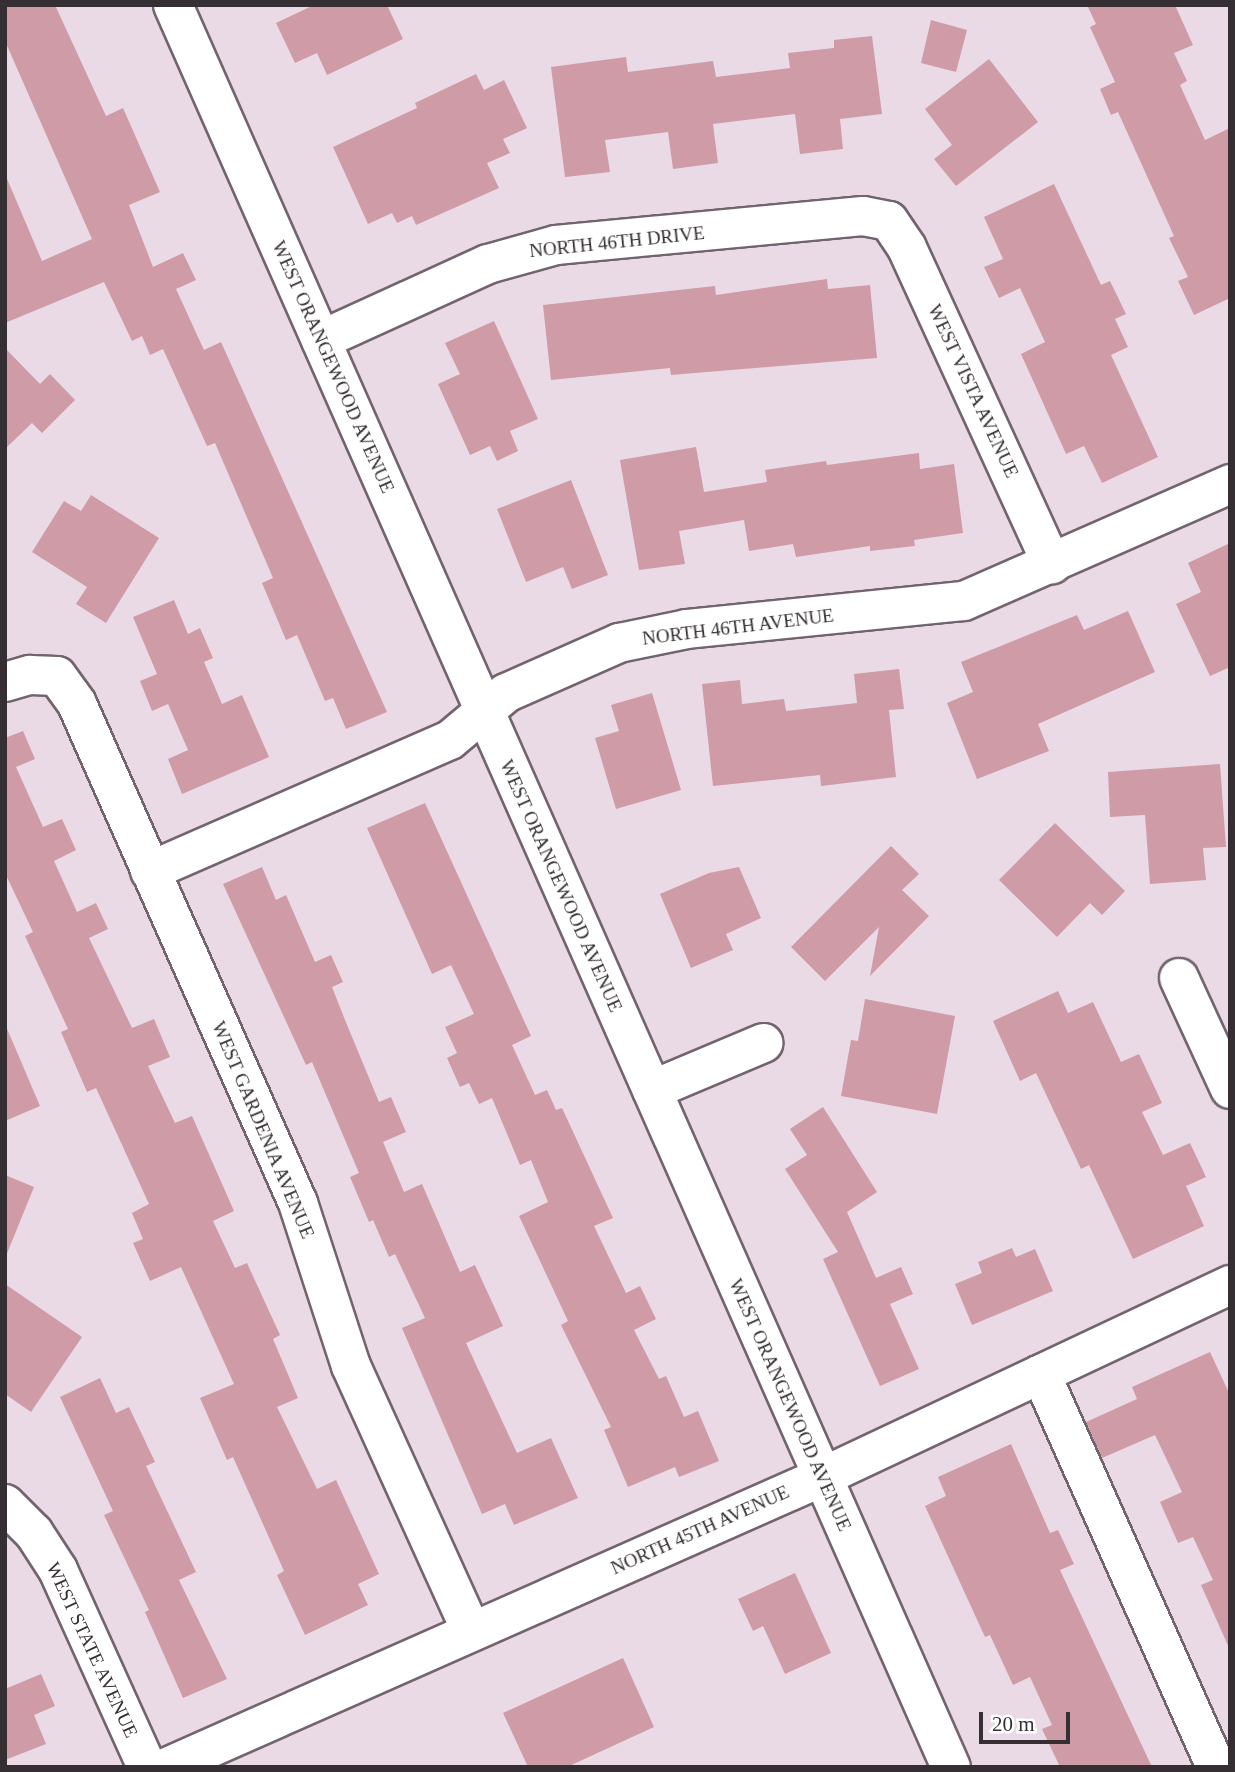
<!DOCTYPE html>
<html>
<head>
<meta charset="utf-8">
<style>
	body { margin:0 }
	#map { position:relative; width:1235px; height:1772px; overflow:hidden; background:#eadae6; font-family:"Times New Roman",serif }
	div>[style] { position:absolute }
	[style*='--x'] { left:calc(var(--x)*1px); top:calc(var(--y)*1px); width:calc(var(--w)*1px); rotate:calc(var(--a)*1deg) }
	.building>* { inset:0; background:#cf9ba6 }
	.roads { filter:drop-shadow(2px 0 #72646e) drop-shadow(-2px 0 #72646e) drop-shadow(0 2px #72646e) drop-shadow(0 -2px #72646e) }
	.minor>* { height:38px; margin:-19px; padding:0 19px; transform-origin:19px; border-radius:19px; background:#fff }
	span { translate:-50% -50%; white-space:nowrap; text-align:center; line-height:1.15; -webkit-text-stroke:7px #fff; paint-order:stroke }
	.street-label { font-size:19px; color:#352f33 }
	.frame { position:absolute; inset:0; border:7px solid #352f33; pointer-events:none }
	.scale { position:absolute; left:979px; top:1712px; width:91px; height:32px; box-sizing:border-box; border:4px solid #352f33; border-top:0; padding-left:9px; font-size:21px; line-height:24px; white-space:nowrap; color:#352f33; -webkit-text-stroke:5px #fff; paint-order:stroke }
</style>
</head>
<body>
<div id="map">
	<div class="building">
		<div style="clip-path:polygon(5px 5px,55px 5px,106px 116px,123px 108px,160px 192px,129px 205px,153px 267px,183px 253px,196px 280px,176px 289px,204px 350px,221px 342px,387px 712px,346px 729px,333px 698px,325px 701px,297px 635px,286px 640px,262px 583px,273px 578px,215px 443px,207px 446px,163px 349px,150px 355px,142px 336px,132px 341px,104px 282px,5px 323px,5px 174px,42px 261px,92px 239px,5px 41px)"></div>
		<div style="clip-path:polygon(314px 5px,387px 5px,403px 39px,327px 75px,317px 53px,295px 63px,276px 23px)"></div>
		<div style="clip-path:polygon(1087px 5px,1175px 5px,1193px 45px,1174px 53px,1187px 81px,1180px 85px,1205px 140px,1230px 128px,1230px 298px,1194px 315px,1178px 281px,1188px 277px,1169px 238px,1174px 236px,1118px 112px,1111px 115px,1100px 89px,1115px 82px,1090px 27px,1096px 24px)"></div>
		<div style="clip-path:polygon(931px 20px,967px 30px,956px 72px,921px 63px)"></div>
		<div style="clip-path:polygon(872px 36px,882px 114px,840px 119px,843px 149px,800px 154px,795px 114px,713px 124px,718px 163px,673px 169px,668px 132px,605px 140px,610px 172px,565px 177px,551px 67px,626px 57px,628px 72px,713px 61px,716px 77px,790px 68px,788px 53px,834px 48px,834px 40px)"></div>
		<div style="clip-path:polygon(989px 59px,1038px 122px,956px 186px,934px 159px,952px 145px,925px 109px)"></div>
		<div style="clip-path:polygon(476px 74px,484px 90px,504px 80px,527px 128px,503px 139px,510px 153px,487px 163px,499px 188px,416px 225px,412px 216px,397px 223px,392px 213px,368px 224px,333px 147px,417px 108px,415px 103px)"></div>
		<div style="clip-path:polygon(1054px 184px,1101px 285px,1110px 281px,1126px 314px,1115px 319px,1128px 347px,1111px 355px,1158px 457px,1102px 483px,1084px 446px,1066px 454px,1021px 354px,1045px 342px,1020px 288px,999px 298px,984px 267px,1003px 259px,984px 217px)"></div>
		<div style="clip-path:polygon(827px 279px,828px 289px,870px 285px,877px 358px,671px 375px,670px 368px,551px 380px,543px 305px,715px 286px,716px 295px)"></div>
		<div style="clip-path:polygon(494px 321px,538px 419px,510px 431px,518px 451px,497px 461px,490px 446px,470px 455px,438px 384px,460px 374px,445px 343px)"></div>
		<div style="clip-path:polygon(5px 348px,40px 384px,50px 374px,75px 400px,42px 433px,32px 423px,5px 449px)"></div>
		<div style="clip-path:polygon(696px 447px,704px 492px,767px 482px,765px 470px,826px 461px,827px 465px,919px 453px,920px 469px,954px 464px,963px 533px,914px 540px,915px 546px,870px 551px,870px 546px,796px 557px,793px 544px,749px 551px,744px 520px,679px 531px,685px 564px,639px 570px,620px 460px)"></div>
		<div style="clip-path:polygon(571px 480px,608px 575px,572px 589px,563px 567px,526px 582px,497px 509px)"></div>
		<div style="clip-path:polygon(91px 495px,159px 538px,106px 623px,76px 604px,87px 587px,32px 552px,64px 501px,81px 511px)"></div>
		<div style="clip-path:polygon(1230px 543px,1230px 667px,1210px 676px,1176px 604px,1201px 592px,1188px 563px)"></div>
		<div style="clip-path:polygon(174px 600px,188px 634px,200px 628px,213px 658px,204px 662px,222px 704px,242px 695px,269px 757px,182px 794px,168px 759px,188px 750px,168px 704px,152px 711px,140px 681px,157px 674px,133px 617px)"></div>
		<div style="clip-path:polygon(1128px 611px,1155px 672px,1038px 724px,1049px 751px,977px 779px,947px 703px,973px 692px,961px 662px,1077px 615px,1084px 630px)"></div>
		<div style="clip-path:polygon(899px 669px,904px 709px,889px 710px,896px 777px,821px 786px,820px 775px,713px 786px,702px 684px,740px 680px,742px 704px,784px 699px,786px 711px,857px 703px,854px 674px)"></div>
		<div style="clip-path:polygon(652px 693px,681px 790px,616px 809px,595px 738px,619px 731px,611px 705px)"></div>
		<div style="clip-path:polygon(23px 731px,35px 759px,16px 767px,43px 827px,62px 819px,76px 850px,54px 861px,77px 912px,96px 903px,108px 929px,89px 938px,132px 1028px,154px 1019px,170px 1057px,148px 1066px,175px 1123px,192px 1116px,234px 1211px,213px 1221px,235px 1268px,247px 1263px,280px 1335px,273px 1339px,298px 1398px,277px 1407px,317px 1489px,336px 1480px,379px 1574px,358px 1584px,368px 1605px,305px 1635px,277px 1575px,284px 1571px,233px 1457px,227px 1460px,200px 1398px,234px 1384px,181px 1267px,150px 1281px,133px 1243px,143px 1239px,132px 1213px,149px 1204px,96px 1088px,87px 1092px,61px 1032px,68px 1029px,25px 936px,33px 932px,5px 873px,5px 738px)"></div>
		<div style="clip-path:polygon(1220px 764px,1226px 847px,1203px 848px,1206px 880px,1150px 884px,1145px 815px,1110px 817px,1108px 772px)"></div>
		<div style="clip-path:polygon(425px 803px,531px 1036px,512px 1045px,535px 1095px,547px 1090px,556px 1110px,562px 1108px,613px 1218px,594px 1226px,626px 1293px,640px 1286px,656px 1319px,634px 1330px,659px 1379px,666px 1376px,684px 1417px,698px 1411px,719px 1461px,679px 1477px,675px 1467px,628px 1487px,604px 1430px,611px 1427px,561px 1325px,568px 1321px,519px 1216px,548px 1202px,531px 1160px,520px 1165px,492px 1098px,479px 1104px,469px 1083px,460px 1087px,447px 1058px,457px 1053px,445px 1027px,474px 1014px,451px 965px,432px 974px,367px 828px)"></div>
		<div style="clip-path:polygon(1055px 823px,1125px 891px,1102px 915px,1090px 903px,1057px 937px,999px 880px)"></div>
		<div style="clip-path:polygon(891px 846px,919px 874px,902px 890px,929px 916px,870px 976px,879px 927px,825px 981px,791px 947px)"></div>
		<div style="clip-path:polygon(262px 867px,276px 900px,286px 895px,315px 962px,331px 955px,343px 982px,332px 987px,345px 1020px,379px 1102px,391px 1097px,406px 1132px,383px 1142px,404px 1192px,422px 1184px,460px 1272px,475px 1265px,503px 1326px,466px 1343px,517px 1453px,551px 1438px,578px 1498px,514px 1525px,505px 1504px,482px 1514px,402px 1328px,425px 1318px,395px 1254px,389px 1257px,373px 1220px,369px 1222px,350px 1177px,359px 1173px,312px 1062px,306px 1065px,223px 884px)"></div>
		<div style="clip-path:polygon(739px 867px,761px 918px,726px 934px,733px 950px,691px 968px,660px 894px,709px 873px)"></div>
		<div style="clip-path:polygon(1058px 991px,1068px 1013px,1093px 1002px,1121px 1062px,1139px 1054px,1162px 1103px,1142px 1112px,1163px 1155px,1190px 1143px,1206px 1177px,1186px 1186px,1204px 1226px,1133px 1259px,1089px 1165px,1081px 1169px,1036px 1073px,1020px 1081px,993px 1021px)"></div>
		<div style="clip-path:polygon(865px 999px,955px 1016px,937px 1114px,841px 1096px,851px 1040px,858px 1041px)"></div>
		<div style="clip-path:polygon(5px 1024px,40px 1106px,5px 1121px)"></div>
		<div style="clip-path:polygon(823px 1107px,877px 1192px,847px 1212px,876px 1278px,901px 1267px,913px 1294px,890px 1304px,919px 1369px,880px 1386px,823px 1259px,838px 1252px,785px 1169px,807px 1155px,790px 1129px)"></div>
		<div style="clip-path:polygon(5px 1175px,34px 1187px,6px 1256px,5px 1256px)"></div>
		<div style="clip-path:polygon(1012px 1248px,1016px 1257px,1035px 1249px,1053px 1291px,972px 1325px,955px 1284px,982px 1273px,978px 1262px)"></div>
		<div style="clip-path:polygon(5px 1284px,82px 1337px,31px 1412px,5px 1394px)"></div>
		<div style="clip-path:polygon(1210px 1352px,1230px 1395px,1230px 1650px,1201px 1585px,1213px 1580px,1193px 1537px,1178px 1543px,1160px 1502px,1182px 1492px,1155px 1435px,1102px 1458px,1086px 1422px,1137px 1399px,1132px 1387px)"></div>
		<div style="clip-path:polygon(100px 1378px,116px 1413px,129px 1407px,155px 1462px,146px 1466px,196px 1572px,179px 1580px,227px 1679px,183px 1698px,145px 1612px,149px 1610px,104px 1515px,113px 1511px,60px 1397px)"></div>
		<div style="clip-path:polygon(1011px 1444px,1050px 1533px,1058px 1530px,1074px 1564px,1060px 1570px,1152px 1767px,1060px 1767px,1042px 1729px,1052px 1725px,1030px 1677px,1013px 1685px,990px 1635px,985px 1637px,925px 1506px,946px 1496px,938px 1477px)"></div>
		<div style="clip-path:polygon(795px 1573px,831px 1653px,785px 1674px,763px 1626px,753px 1631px,738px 1599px)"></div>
		<div style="clip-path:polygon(623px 1658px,654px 1727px,567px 1767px,528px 1767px,503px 1713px)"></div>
		<div style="clip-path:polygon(41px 1674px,55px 1706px,34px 1715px,46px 1744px,5px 1760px,5px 1689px)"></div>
	</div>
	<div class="roads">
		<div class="minor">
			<div style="--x:173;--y:5;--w:1926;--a:66.18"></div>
			<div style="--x:321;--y:340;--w:183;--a:-24.5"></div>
			<div style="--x:488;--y:264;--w:71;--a:-15.6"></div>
			<div style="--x:556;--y:245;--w:308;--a:-5.4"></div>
			<div style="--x:863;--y:216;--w:26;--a:11"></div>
			<div style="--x:889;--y:221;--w:32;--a:56"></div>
			<div style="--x:907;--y:248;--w:348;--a:65.4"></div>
			<div style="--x:5;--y:682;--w:26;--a:-16"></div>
			<div style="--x:30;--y:675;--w:27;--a:2"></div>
			<div style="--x:57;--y:676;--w:34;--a:54"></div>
			<div style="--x:77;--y:704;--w:546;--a:66.11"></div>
			<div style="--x:298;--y:1203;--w:171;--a:72"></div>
			<div style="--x:351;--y:1366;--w:290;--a:65.6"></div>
			<div style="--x:150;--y:871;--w:327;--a:-23.6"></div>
			<div style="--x:450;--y:740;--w:73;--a:-40"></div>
			<div style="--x:506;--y:693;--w:124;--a:-23.9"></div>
			<div style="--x:619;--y:643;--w:69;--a:-11.6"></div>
			<div style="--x:687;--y:629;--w:278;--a:-5.8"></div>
			<div style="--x:964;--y:601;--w:291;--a:-23.7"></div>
			<div style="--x:1179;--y:978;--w:122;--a:65.3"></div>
			<div style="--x:652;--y:1090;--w:121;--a:-22.9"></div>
			<div style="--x:1041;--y:1374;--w:430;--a:66"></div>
			<div style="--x:5;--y:1504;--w:41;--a:45"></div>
			<div style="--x:34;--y:1533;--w:44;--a:57"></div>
			<div style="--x:58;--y:1570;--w:216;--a:65.7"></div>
			<div style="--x:167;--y:1767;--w:716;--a:-23.88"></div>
			<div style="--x:822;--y:1477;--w:451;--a:-25.2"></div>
		</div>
	</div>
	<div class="street-label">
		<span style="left:617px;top:242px;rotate:-6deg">NORTH 46TH DRIVE</span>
		<span style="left:333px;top:367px;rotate:66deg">WEST ORANGEWOOD AVENUE</span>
		<span style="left:973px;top:391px;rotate:65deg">WEST VISTA AVENUE</span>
		<span style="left:738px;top:627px;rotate:-7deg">NORTH 46TH AVENUE</span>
		<span style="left:561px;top:886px;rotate:66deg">WEST ORANGEWOOD AVENUE</span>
		<span style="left:263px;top:1130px;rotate:67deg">WEST GARDENIA AVENUE</span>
		<span style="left:790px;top:1405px;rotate:66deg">WEST ORANGEWOOD AVENUE</span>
		<span style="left:700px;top:1530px;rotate:-24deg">NORTH 45TH AVENUE</span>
		<span style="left:92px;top:1650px;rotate:65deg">WEST STATE AVENUE</span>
	</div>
	<div class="frame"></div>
	<div class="scale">20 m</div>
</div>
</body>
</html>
